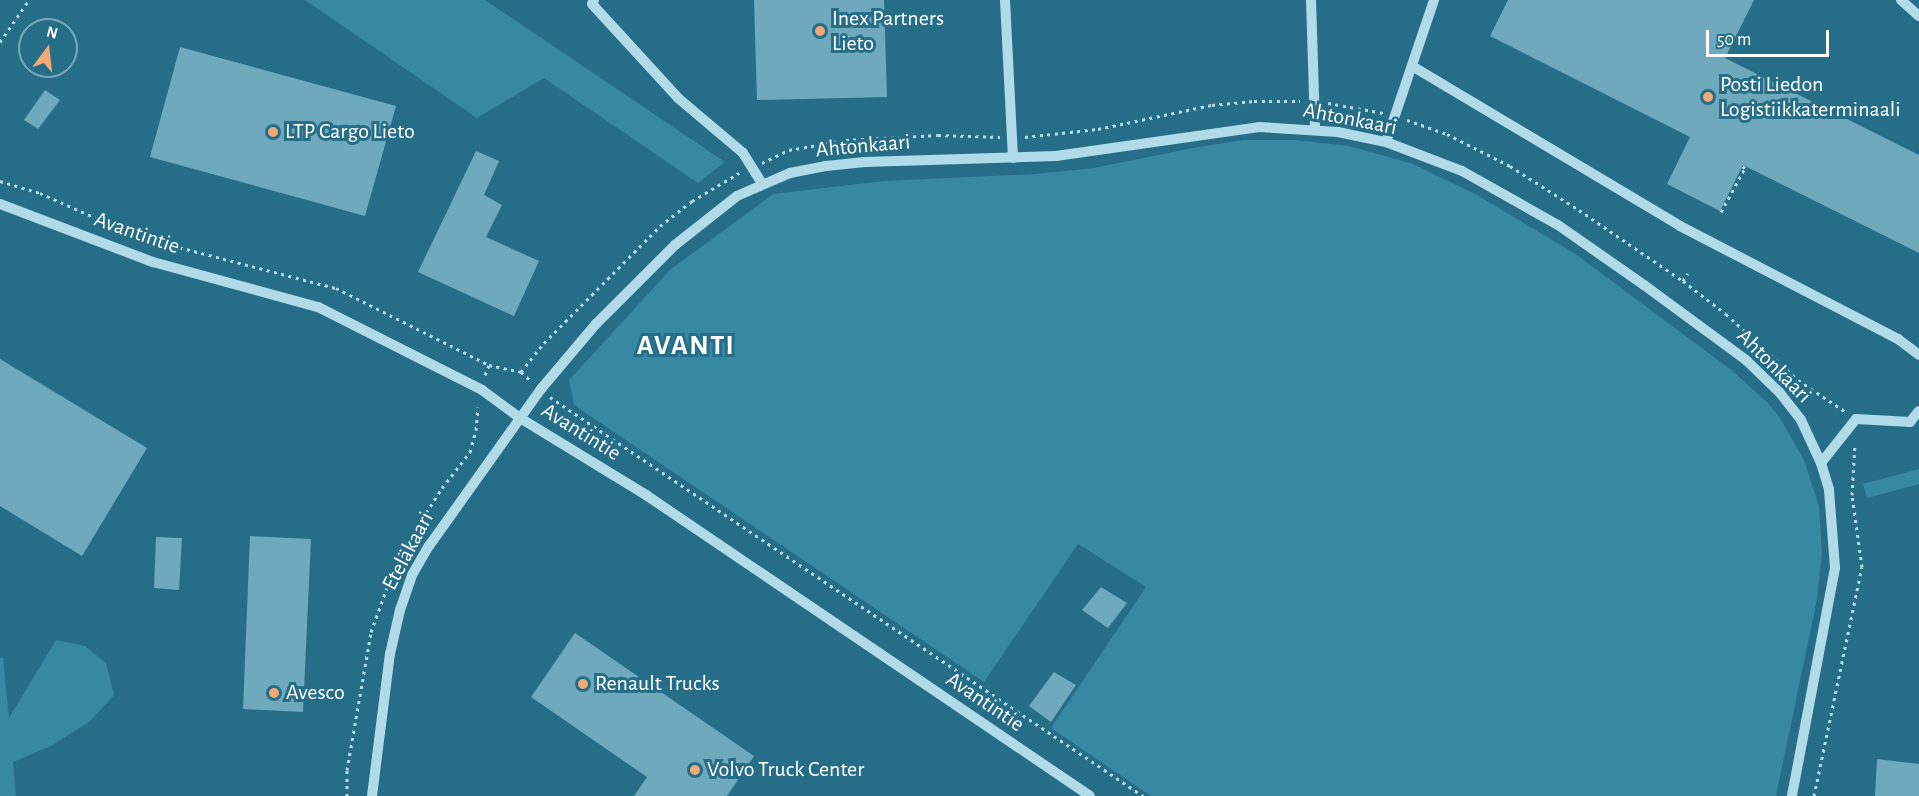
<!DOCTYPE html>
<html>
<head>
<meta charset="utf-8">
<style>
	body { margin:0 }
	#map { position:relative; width:1919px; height:796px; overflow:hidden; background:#266e88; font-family:"Alegreya Sans",sans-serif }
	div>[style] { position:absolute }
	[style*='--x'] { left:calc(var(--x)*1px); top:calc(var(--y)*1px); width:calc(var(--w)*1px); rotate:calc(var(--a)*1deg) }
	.green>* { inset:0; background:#3788a3 }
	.building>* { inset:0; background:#6ea9bd }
	.path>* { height:3px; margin-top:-1.5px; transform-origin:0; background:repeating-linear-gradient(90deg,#b2dbe9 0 3px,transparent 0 7.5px) }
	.minor>* { height:10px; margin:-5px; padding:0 5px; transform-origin:5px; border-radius:5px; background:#b2dbe9 }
	.dots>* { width:16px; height:16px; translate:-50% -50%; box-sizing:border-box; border:3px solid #266e88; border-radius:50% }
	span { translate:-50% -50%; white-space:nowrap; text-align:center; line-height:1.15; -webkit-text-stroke:6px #266e88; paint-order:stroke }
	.poi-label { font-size:22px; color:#fff }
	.left { translate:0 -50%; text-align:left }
	.street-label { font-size:22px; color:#fff }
	.district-label { font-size:28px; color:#fff; font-weight:700; letter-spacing:1.5px }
	.north { position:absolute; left:18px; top:18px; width:60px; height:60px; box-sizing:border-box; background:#266e88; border:2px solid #7da8b8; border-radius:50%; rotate:15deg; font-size:16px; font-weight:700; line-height:24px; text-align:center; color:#fff }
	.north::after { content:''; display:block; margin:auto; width:21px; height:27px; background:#f2a977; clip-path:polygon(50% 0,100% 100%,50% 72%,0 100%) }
	.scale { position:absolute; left:1706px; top:30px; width:123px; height:27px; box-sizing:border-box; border:3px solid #fff; border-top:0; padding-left:8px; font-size:18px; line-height:21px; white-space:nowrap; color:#fff; -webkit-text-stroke:4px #266e88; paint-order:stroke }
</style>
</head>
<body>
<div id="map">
	<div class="green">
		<div style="clip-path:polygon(305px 0,485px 0,725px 162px,698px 183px,544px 78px,477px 118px)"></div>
		<div style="clip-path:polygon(1243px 140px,1294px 140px,1349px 146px,1413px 164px,1477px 195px,1574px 253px,1730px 369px,1767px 402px,1780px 418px,1804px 460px,1819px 507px,1822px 553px,1817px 599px,1776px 796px,1151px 796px,1051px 728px,1146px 587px,1078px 544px,984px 682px,574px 405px,569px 380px,670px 270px,773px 194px,884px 181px,1036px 174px,1094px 168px,1193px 148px)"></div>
		<div style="clip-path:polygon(1919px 469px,1919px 484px,1867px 498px,1863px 484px)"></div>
		<div style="clip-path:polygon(56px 640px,85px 646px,106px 663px,114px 695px,89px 722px,51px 746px,13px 762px,16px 796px,0 796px,0 658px,3px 658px,9px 718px)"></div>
	</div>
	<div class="building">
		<div style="clip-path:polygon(754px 0,884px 0,887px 97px,757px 100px)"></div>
		<div style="clip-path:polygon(1508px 0,1754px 0,1725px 58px,1919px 155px,1919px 253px,1743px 165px,1720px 211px,1667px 184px,1690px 137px,1490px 36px)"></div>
		<div style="clip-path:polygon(180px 47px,396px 106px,365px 216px,150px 157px)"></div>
		<div style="clip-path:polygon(45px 90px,60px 100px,38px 129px,24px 120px)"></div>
		<div style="clip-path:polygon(476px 151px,499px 161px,484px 195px,502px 205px,486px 237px,539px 261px,514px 316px,418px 272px)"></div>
		<div style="clip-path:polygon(0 359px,147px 448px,82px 556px,0 506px)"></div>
		<div style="clip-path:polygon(250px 536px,311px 539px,303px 712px,243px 709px)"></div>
		<div style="clip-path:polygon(156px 537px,182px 538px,179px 590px,154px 588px)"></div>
		<div style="clip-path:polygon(1101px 587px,1127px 603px,1108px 628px,1082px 610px)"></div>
		<div style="clip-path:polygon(575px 633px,754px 756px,727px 796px,634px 796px,647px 777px,531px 697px)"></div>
		<div style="clip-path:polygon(1054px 672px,1076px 685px,1051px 722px,1029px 706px)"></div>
		<div style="clip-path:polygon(1877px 759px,1919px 764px,1919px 796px,1875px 796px)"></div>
	</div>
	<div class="path">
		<div style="--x:0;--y:42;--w:51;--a:-55.4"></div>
		<div style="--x:1328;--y:103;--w:56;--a:10.3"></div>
		<div style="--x:1407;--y:120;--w:42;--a:19.3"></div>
		<div style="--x:1447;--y:134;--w:71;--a:26.9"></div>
		<div style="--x:1510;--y:166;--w:82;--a:32.5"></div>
		<div style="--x:1579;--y:210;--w:126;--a:34.3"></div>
		<div style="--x:1683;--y:281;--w:54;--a:37.5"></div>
		<div style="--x:1726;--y:314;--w:98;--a:42.5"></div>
		<div style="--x:1798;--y:380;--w:58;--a:33.7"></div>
		<div style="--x:1025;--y:137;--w:73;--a:-6.3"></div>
		<div style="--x:1098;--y:129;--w:116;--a:-11.9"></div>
		<div style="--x:1212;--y:105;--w:42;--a:-5.4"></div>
		<div style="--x:1254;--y:101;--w:46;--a:0"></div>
		<div style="--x:762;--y:163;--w:30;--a:-26"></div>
		<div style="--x:789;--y:150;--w:58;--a:-10"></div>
		<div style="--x:846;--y:140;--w:92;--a:-3.1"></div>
		<div style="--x:938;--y:135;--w:62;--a:1.8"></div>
		<div style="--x:0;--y:181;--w:42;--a:16.7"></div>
		<div style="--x:40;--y:193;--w:105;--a:24.1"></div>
		<div style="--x:136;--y:236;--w:207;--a:14.6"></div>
		<div style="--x:336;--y:288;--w:171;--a:26.7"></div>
		<div style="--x:1721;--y:212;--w:50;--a:-61.4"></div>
		<div style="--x:1745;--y:168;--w:4;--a:-146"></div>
		<div style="--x:1683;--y:281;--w:9;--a:-58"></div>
		<div style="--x:521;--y:372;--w:13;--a:42"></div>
		<div style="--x:485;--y:375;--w:11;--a:-68"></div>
		<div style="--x:489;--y:365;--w:33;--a:12"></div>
		<div style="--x:521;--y:372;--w:37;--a:-52"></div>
		<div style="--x:544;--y:343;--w:165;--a:-45.2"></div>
		<div style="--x:660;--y:226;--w:41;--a:-38"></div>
		<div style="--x:692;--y:201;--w:55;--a:-30.8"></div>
		<div style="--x:550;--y:397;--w:715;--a:33.93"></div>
		<div style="--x:347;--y:796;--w:26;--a:-90"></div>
		<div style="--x:347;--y:770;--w:140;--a:-80.1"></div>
		<div style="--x:371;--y:632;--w:80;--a:-70.2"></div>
		<div style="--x:398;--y:557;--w:82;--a:-57.5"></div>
		<div style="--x:442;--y:488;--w:46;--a:-52.1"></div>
		<div style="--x:470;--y:452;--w:23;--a:-75"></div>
		<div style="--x:476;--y:430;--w:23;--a:-85"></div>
		<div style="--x:1814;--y:796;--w:234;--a:-78.2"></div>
		<div style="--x:1862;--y:567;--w:73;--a:-97.9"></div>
		<div style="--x:1852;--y:495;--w:52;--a:-86.7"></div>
	</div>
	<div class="minor">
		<div style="--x:594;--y:0;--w:4;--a:117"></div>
		<div style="--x:592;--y:4;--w:127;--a:47.5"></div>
		<div style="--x:678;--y:98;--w:85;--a:40.2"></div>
		<div style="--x:743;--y:153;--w:36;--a:58"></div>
		<div style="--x:1005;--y:0;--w:158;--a:87.1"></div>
		<div style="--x:1311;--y:0;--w:129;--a:88.2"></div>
		<div style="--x:1901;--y:0;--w:24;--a:42"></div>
		<div style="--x:1412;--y:66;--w:312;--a:30.8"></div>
		<div style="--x:1680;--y:226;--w:246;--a:27.4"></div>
		<div style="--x:1898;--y:339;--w:26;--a:37"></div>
		<div style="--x:1386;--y:142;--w:150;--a:-71.3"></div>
		<div style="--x:0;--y:204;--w:164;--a:20.8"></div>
		<div style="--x:153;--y:262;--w:171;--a:15.3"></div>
		<div style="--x:318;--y:307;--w:184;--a:26.8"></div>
		<div style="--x:482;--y:390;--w:47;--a:36.4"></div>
		<div style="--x:520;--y:418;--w:148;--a:31.4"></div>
		<div style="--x:646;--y:495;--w:536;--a:34.13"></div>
		<div style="--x:1821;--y:463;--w:56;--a:-51.5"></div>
		<div style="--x:1856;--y:419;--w:54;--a:3.2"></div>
		<div style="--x:1910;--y:422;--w:14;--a:-51"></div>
		<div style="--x:372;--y:796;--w:143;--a:-82.8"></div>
		<div style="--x:390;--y:654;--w:45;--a:-77.2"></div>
		<div style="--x:400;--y:610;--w:37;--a:-71"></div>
		<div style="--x:412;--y:575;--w:34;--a:-60"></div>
		<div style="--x:429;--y:546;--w:193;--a:-54.5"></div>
		<div style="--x:541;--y:389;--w:85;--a:-49.8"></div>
		<div style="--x:596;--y:324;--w:112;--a:-45"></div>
		<div style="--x:675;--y:245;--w:79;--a:-38.3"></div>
		<div style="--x:737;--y:196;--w:58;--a:-23.5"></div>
		<div style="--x:790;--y:173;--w:37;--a:-11"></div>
		<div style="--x:826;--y:166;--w:39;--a:-6"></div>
		<div style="--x:865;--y:162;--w:191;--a:-1.8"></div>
		<div style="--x:1056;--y:156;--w:205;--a:-8.1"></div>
		<div style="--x:1259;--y:127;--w:79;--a:3.6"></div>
		<div style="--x:1338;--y:132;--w:49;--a:11.8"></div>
		<div style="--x:1386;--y:142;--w:81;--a:20.9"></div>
		<div style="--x:1462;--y:171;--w:110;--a:29.4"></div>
		<div style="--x:1558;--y:225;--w:105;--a:34.9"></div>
		<div style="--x:1644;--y:285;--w:127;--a:36.3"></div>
		<div style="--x:1746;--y:360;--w:47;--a:44.1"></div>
		<div style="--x:1780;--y:393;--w:34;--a:52"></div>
		<div style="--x:1801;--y:420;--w:47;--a:65.1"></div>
		<div style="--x:1821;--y:463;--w:28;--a:73"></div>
		<div style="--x:1829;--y:490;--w:78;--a:85.6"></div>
		<div style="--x:1835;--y:568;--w:232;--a:100.7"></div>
	</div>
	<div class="dots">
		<div style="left:820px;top:31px;background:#f2a977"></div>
		<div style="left:1708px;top:97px;background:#f2a977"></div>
		<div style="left:273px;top:132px;background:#f2a977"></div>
		<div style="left:583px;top:684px;background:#f2a977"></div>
		<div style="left:274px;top:693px;background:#f2a977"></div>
		<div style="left:695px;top:770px;background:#f2a977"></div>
	</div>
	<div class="poi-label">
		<span class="left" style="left:832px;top:31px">Inex Partners<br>Lieto</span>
		<span class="left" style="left:1720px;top:97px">Posti Liedon<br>Logistiikkaterminaali</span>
		<span class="left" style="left:285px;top:132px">LTP Cargo Lieto</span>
		<span class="left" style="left:595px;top:684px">Renault Trucks</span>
		<span class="left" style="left:286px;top:693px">Avesco</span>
		<span class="left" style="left:707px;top:770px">Volvo Truck Center</span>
	</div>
	<div class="street-label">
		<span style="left:1350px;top:119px;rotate:11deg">Ahtonkaari</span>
		<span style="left:863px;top:146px;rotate:-5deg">Ahtonkaari</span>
		<span style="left:137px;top:233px;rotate:19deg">Avantintie</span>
		<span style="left:1774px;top:366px;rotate:45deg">Ahtonkaari</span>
		<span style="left:581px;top:432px;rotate:32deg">Avantintie</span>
		<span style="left:408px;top:551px;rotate:-62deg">Eteläkaari</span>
		<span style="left:985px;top:702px;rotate:34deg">Avantintie</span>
	</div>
	<div class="district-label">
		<span style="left:686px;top:346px">AVANTI</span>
	</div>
	<div class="north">N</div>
	<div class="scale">50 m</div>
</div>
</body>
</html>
